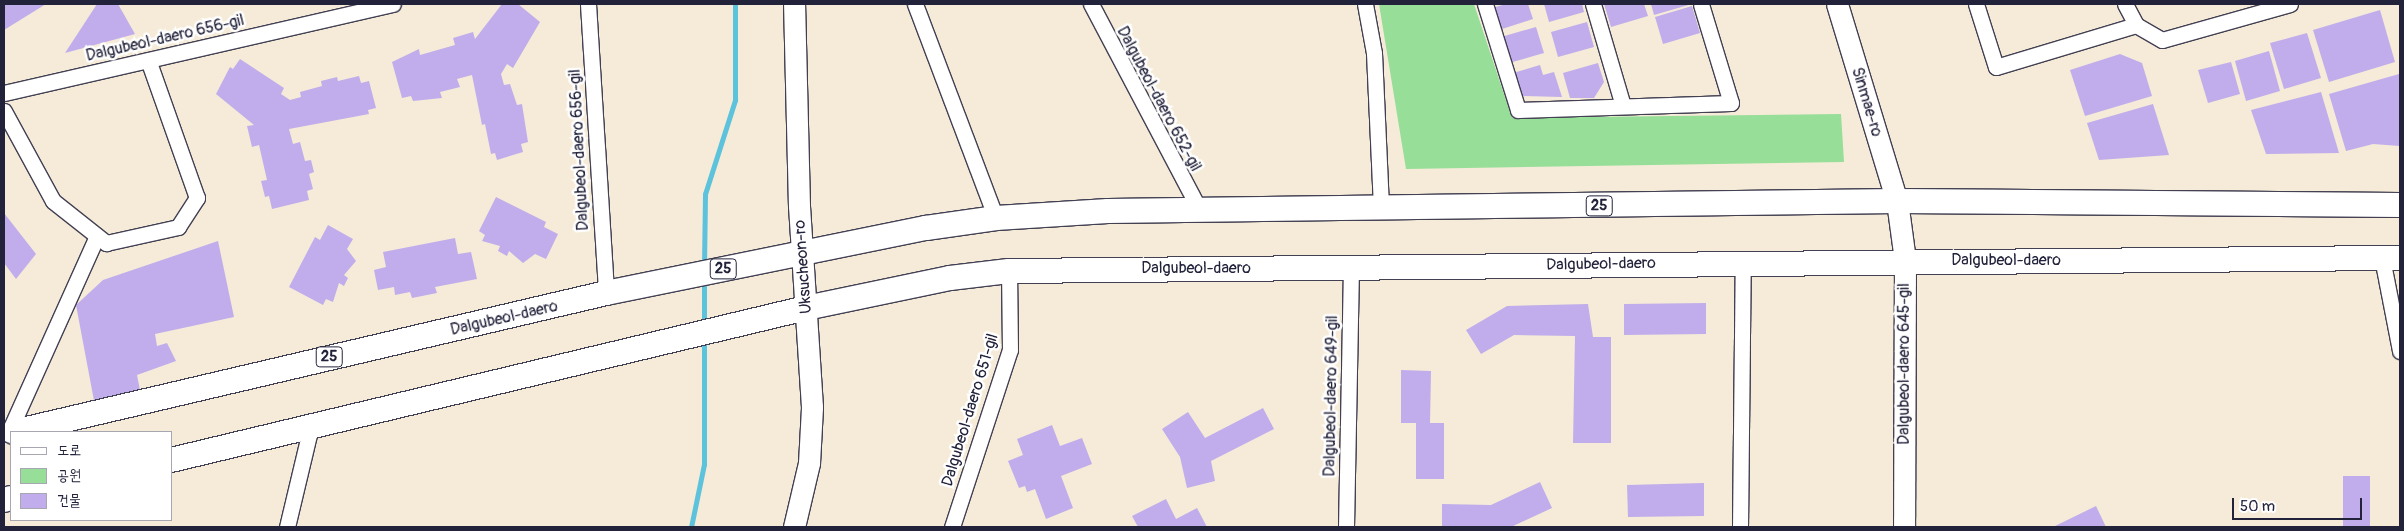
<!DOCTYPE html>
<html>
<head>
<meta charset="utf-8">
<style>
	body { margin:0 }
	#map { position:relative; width:2404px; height:531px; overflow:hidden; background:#f5ebd8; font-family:Pangolin,"Poor Story",sans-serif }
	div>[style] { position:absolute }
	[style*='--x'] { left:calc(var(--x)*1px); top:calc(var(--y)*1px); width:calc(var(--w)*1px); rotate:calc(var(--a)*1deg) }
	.green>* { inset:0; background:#97de98 }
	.stream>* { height:5px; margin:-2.5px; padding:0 2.5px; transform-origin:2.5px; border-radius:2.5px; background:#5dc2db }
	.building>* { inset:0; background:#c1adeb }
	.roads { filter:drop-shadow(1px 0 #424053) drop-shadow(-1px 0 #424053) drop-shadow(0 1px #424053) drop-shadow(0 -1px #424053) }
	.street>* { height:15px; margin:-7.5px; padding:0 7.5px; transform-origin:7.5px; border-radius:7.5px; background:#fff }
	.secondary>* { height:21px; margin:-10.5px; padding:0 10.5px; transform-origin:10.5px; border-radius:10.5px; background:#fff }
	.primary>* { height:24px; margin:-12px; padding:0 12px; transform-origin:12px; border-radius:12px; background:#fff }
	span { translate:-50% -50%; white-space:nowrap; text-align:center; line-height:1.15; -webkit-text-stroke:5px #fff; paint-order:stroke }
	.shield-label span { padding:1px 4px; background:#fff; border:1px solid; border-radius:4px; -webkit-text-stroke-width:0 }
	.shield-label { font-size:15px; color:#22223b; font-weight:700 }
	.street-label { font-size:16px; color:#22223b }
	.frame { position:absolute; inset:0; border:5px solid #22223b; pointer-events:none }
	.legend { position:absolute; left:10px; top:431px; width:162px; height:90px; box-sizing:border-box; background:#fff; border:1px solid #a7a7b1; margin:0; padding:6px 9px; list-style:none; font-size:15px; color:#22223b }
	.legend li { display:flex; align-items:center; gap:10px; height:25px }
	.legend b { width:25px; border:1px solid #a7a7b1 }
	.scale { position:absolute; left:2232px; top:498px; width:130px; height:22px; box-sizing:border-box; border:2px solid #22223b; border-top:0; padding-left:6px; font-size:15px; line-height:18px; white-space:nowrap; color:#22223b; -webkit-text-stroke:4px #fff; paint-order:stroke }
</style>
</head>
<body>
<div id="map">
	<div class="green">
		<div style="clip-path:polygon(1379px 4px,1474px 4px,1512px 118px,1841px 114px,1844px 162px,1406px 169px)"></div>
	</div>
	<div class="stream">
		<div style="--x:704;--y:266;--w:72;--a:-89.2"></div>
		<div style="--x:705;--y:194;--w:99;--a:-72.3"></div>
		<div style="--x:735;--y:100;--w:96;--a:-90"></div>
		<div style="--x:704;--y:326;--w:47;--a:-90"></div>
		<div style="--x:691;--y:527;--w:64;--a:-78.3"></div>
		<div style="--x:704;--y:464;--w:125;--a:-90"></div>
	</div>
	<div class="building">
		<div style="clip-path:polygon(4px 4px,46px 4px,4px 30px)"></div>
		<div style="clip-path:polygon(97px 4px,118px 4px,135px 34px,65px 53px)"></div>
		<div style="clip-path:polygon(502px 4px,518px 4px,540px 22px,513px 68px,507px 64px,501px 74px,504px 85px,510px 84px,517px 105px,522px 104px,528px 142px,521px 144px,523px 152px,497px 160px,495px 153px,491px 154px,485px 124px,482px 125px,472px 75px,457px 79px,460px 87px,440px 92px,442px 98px,413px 101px,411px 96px,402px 98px,392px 62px,419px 49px,420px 55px,455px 45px,453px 38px,473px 32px,475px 39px)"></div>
		<div style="clip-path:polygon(1506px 4px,1528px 4px,1533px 19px,1499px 30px,1492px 8px)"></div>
		<div style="clip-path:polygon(1544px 4px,1582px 4px,1584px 12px,1549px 22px)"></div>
		<div style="clip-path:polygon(1604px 4px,1644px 4px,1648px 16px,1611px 27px)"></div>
		<div style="clip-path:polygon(1651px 4px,1692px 4px,1654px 15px)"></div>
		<div style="clip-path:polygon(1692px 6px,1700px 33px,1663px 44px,1655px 17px)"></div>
		<div style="clip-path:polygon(2380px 10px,2395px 62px,2329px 82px,2313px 30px)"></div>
		<div style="clip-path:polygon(1587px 22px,1594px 47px,1558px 57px,1551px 32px)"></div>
		<div style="clip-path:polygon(1536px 27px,1544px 53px,1509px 63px,1501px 37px)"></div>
		<div style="clip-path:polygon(2307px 33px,2321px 78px,2284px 89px,2270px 43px)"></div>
		<div style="clip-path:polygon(2269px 51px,2280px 91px,2246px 101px,2235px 61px)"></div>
		<div style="clip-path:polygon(2120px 54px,2142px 63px,2152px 96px,2085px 116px,2070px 70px)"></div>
		<div style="clip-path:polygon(240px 59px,284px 88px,281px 94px,290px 100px,301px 97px,300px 92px,322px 86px,321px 81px,337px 77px,338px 81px,359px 76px,361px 83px,369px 81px,376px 108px,368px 110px,369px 114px,289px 129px,293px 144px,300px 142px,305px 161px,311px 160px,314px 172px,309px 174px,313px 189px,307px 191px,309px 200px,272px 209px,269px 196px,265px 197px,261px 181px,267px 180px,259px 145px,252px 147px,247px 126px,254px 125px,216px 94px,230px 67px,233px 69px)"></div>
		<div style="clip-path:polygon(2231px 62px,2240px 94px,2208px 103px,2198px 70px)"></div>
		<div style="clip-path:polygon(1598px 63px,1604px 82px,1594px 98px,1570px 98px,1563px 73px)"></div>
		<div style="clip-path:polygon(1540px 65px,1543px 75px,1554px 72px,1562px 97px,1520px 96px,1513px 73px)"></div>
		<div style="clip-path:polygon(2399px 74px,2400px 146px,2373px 144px,2346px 151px,2329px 94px)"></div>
		<div style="clip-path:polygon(2321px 92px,2339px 153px,2266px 154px,2251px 110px)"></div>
		<div style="clip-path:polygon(2153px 104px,2169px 155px,2099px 160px,2087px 123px)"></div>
		<div style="clip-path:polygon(496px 197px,546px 222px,544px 227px,558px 234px,546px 259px,535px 254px,523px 263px,509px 251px,507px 256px,498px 251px,500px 246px,482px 241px,485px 235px,479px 231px)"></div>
		<div style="clip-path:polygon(4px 213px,36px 254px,16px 279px,4px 263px)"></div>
		<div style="clip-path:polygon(328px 225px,353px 239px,347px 249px,356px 261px,344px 275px,348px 278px,344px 286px,339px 283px,333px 302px,326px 299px,323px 305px,289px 287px,315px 237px,320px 240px)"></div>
		<div style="clip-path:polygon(455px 238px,458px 254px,471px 252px,477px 279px,435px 287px,437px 293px,412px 298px,410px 292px,395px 295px,394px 287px,378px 290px,374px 270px,386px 267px,383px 252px)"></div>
		<div style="clip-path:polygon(218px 241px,234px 317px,155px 334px,157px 346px,167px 343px,176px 361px,137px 375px,141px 395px,95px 406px,76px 305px,103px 280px)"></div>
		<div style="clip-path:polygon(1706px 303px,1706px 334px,1624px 335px,1624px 304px)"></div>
		<div style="clip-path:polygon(1588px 304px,1593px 337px,1611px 337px,1611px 443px,1573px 443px,1575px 336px,1514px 335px,1481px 354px,1466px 330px,1507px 306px)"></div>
		<div style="clip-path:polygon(1401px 370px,1431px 371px,1430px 423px,1444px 423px,1444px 479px,1416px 479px,1416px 423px,1401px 423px)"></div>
		<div style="clip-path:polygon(1263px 408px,1274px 429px,1211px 461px,1215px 481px,1187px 488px,1180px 457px,1162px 429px,1188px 412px,1205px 438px)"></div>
		<div style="clip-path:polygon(1052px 425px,1060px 446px,1082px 438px,1092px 464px,1061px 476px,1073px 508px,1046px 519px,1035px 489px,1027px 492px,1025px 486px,1019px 488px,1008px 461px,1023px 455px,1017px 439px)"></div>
		<div style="clip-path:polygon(2343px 476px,2370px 476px,2370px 527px,2343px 527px)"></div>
		<div style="clip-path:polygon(1540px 482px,1552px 508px,1511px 527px,1442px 527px,1442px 504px,1491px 505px)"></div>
		<div style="clip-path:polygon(1704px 483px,1704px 516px,1628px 517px,1627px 485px)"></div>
		<div style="clip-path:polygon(1166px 499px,1176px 519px,1197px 508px,1207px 527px,1138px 527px,1132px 516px)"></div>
		<div style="clip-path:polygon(2096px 506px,2106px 527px,2053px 527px)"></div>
	</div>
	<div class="roads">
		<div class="street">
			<div style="--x:588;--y:4;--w:290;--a:86.4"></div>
			<div style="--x:915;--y:4;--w:229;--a:69.3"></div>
			<div style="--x:1091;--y:4;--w:232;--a:62.2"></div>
			<div style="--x:1365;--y:4;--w:50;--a:79.6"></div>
			<div style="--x:1374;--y:53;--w:154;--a:87.4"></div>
			<div style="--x:1485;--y:4;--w:111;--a:72.7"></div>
			<div style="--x:1518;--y:110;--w:213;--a:-1.9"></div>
			<div style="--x:1731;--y:103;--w:103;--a:-106.9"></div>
			<div style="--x:1593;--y:4;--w:106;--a:73.6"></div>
			<div style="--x:1976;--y:4;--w:66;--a:72.4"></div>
			<div style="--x:1996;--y:67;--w:146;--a:-16.7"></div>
			<div style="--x:2125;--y:4;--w:24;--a:62"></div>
			<div style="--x:2136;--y:25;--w:30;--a:30"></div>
			<div style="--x:2162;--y:40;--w:133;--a:-15.7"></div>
			<div style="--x:4;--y:93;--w:399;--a:-12.9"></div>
			<div style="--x:4;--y:111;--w:102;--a:61.4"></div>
			<div style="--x:53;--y:201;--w:68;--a:38.4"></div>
			<div style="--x:106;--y:243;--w:74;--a:-12.5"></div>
			<div style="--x:178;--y:227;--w:35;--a:-57"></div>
			<div style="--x:197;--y:198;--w:146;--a:-109.5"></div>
			<div style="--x:2382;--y:258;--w:95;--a:79"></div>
			<div style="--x:8;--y:434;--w:217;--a:-65.8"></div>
			<div style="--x:287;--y:527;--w:104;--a:-76.6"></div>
			<div style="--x:952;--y:527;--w:186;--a:-71.9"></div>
			<div style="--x:1010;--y:350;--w:79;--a:-90.7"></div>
			<div style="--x:1346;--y:527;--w:261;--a:-88.9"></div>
			<div style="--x:1740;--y:527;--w:265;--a:-89.4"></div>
		</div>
		<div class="secondary">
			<div style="--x:1837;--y:4;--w:206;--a:73.1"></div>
			<div style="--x:1897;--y:201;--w:60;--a:82.3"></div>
			<div style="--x:1905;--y:260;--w:267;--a:90.2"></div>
			<div style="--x:794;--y:527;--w:66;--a:-76.8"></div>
			<div style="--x:809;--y:463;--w:56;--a:-86.9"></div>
			<div style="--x:812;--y:407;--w:201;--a:-93.7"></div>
			<div style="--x:799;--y:206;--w:202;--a:-91.4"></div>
		</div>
		<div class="primary">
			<div style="--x:14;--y:432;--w:608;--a:-13.21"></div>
			<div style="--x:606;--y:293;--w:327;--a:-11.5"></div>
			<div style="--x:926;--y:228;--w:71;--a:-8.1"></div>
			<div style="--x:996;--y:218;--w:112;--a:-3.6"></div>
			<div style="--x:1108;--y:211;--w:789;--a:-0.73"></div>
			<div style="--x:1897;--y:201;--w:503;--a:0.46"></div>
			<div style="--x:171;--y:460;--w:653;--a:-13.46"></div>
			<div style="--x:806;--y:308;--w:147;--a:-11.8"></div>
			<div style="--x:950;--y:278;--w:59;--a:-6.8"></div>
			<div style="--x:1009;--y:271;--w:1391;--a:-0.54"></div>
			<div style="--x:4;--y:500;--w:7;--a:-16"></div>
		</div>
	</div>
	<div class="shield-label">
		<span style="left:1599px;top:206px">25</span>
		<span style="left:723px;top:269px">25</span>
		<span style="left:329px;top:357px">25</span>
	</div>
	<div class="street-label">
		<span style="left:165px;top:38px;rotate:-13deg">Dalgubeol-daero 656-gil</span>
		<span style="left:1159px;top:99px;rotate:62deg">Dalgubeol-daero 652-gil</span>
		<span style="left:1867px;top:102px;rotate:73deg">Sinmae-ro</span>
		<span style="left:579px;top:150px;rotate:-93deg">Dalgubeol-daero 656-gil</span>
		<span style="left:2006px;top:260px">Dalgubeol-daero</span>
		<span style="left:1601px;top:264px;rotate:-1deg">Dalgubeol-daero</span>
		<span style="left:803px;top:267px;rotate:-94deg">Uksucheon-ro</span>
		<span style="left:1196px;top:268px">Dalgubeol-daero</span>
		<span style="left:504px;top:318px;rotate:-13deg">Dalgubeol-daero</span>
		<span style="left:1904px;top:364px;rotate:-90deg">Dalgubeol-daero 645-gil</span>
		<span style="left:1331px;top:396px;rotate:-89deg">Dalgubeol-daero 649-gil</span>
		<span style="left:970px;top:410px;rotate:-73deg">Dalgubeol-daero 651-gil</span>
	</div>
	<div class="frame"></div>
	<ul class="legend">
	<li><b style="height:6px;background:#fff"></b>도로</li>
	<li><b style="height:14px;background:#97de98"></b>공원</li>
	<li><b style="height:14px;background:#c1adeb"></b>건물</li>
	</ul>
	<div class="scale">50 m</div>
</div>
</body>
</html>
